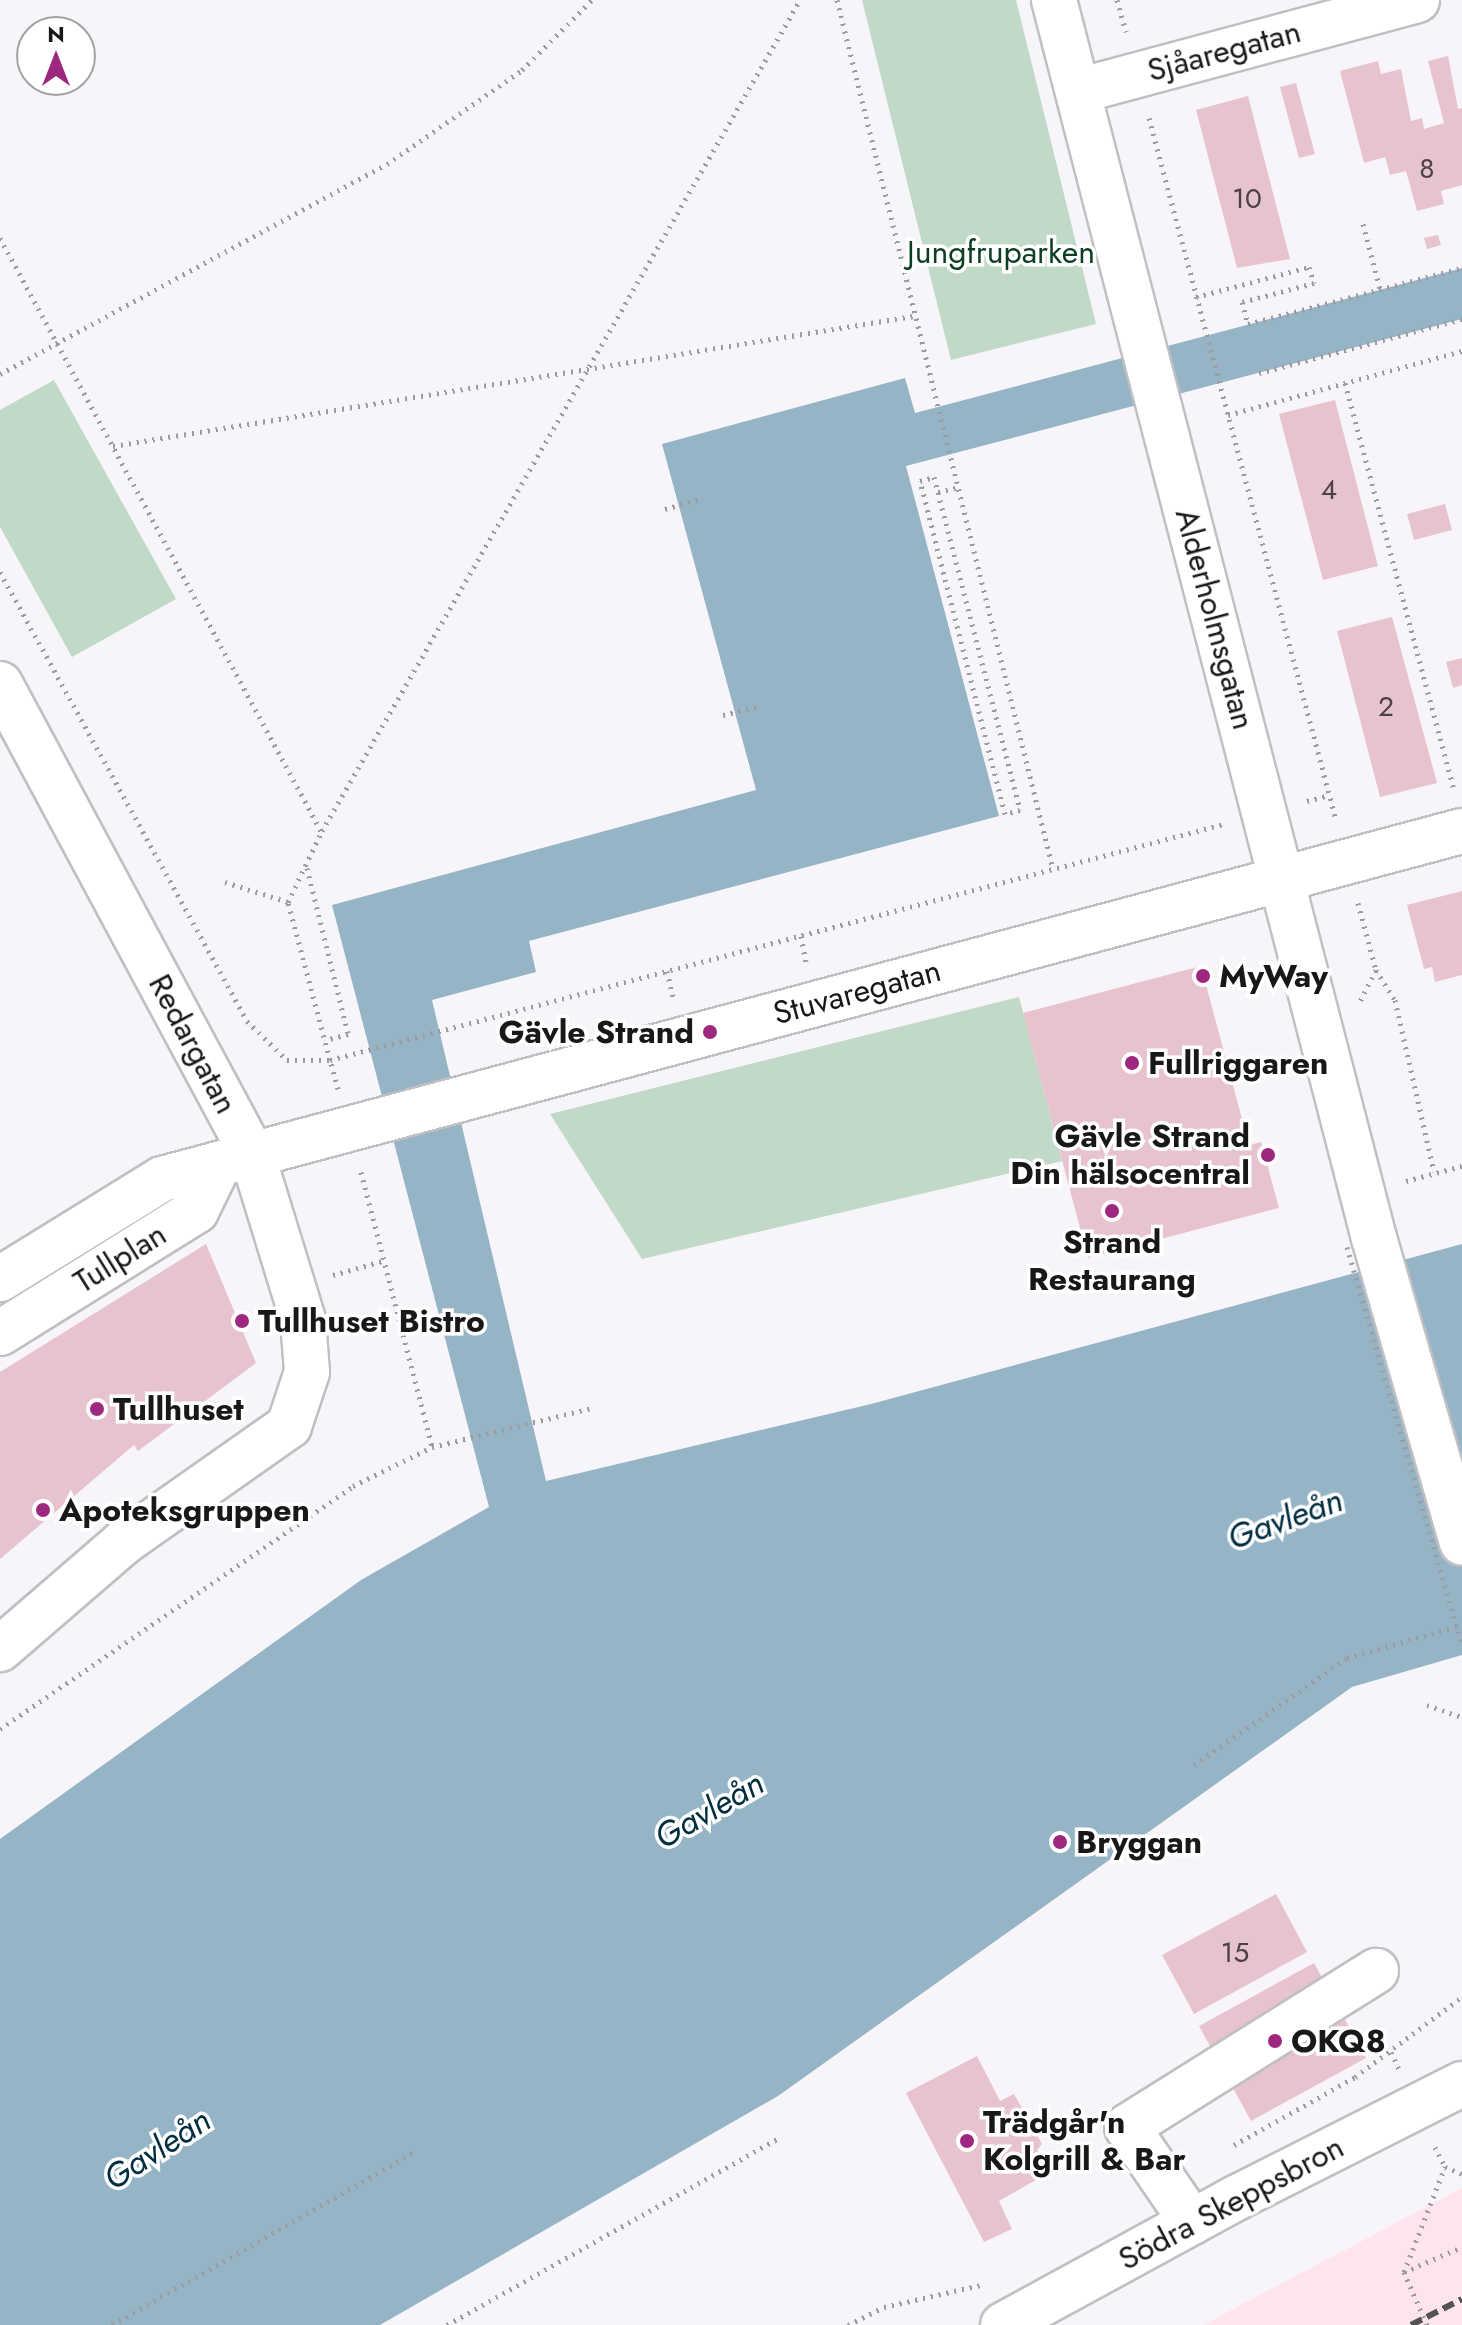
<!DOCTYPE html>
<html>
<head>
<meta charset="utf-8">
<style>
	body { margin:0 }
	#map { position:relative; width:1462px; height:2325px; overflow:hidden; background:#f7f5f9; font-family:Jost,sans-serif }
	div>[style] { position:absolute }
	[style*='--x'] { left:calc(var(--x)*1px); top:calc(var(--y)*1px); width:calc(var(--w)*1px); rotate:calc(var(--a)*1deg) }
	.industrial>* { inset:0; background:#ffe5eb }
	.green>* { inset:0; background:#c1d9c7 }
	.water>* { inset:0; background:#95b5c7 }
	.building>* { inset:0; background:#e7c3ce }
	.path>* { height:5px; margin-top:-2.5px; transform-origin:0; background:repeating-linear-gradient(90deg,#9d9b9e 0 2px,transparent 0 8px) }
	.roads { filter:drop-shadow(2px 0 #c1bfc2) drop-shadow(-2px 0 #c1bfc2) drop-shadow(0 2px #c1bfc2) drop-shadow(0 -2px #c1bfc2) }
	.minor>* { height:44px; margin:-22px; padding:0 22px; transform-origin:22px; border-radius:22px; background:#fff }
	.rail>* { height:6px; margin-top:-3px; transform-origin:0; background:repeating-linear-gradient(90deg,#535255 0 12px,transparent 0 18px) }
	.path-bridge>* { height:5px; margin-top:-2.5px; transform-origin:0; background:repeating-linear-gradient(90deg,#9d9b9e 0 2px,transparent 0 8px) }
	.dots>* { width:22px; height:22px; translate:-50% -50%; box-sizing:border-box; border:4px solid #fff; border-radius:50% }
	span { translate:-50% -50%; white-space:nowrap; text-align:center; line-height:1.15; -webkit-text-stroke:7px #fff; paint-order:stroke }
	.number-label { font-size:28px; color:#4c4246 }
	.number-label span { -webkit-text-stroke-width:0 }
	.street-label { font-size:32px; color:#181719 }
	.park-label { font-size:32px; color:#0c3e21 }
	.poi-label { font-size:32px; color:#181719; font-weight:700 }
	.left { translate:0 -50%; text-align:left }
	.right { translate:-100% -50%; text-align:right }
	.water-label { font-size:34px; color:#002d40; font-style:italic }
	.north { position:absolute; left:16px; top:16px; width:80px; height:80px; box-sizing:border-box; background:#fff; border:2px solid #a3a2a3; border-radius:50%; rotate:0deg; font-size:22px; font-weight:700; line-height:32px; text-align:center; color:#181719 }
	.north::after { content:''; display:block; margin:auto; width:28px; height:36px; background:#9e277f; clip-path:polygon(50% 0,100% 100%,50% 72%,0 100%) }
</style>
</head>
<body>
<div id="map">
	<div class="industrial">
		<div style="clip-path:polygon(1462px 2188px,1462px 2325px,1203px 2325px)"></div>
	</div>
	<div class="green">
		<div style="clip-path:polygon(862px 0,1016px 0,1096px 324px,951px 360px)"></div>
		<div style="clip-path:polygon(54px 380px,176px 599px,72px 657px,0 527px,0 410px)"></div>
		<div style="clip-path:polygon(1019px 997px,1062px 1161px,642px 1259px,550px 1114px)"></div>
	</div>
	<div class="water">
		<div style="clip-path:polygon(1462px 268px,1462px 319px,906px 466px,999px 816px,529px 941px,536px 972px,432px 1000px,546px 1481px,871px 1404px,1462px 1244px,1462px 1655px,1352px 1687px,778px 2096px,380px 2325px,0 2325px,0 1839px,361px 1580px,489px 1507px,332px 905px,756px 790px,662px 444px,905px 378px,915px 413px)"></div>
	</div>
	<div class="building">
		<div style="clip-path:polygon(1448px 56px,1458px 109px,1462px 108px,1462px 185px,1441px 191px,1444px 204px,1417px 211px,1406px 171px,1390px 175px,1385px 157px,1364px 163px,1340px 71px,1378px 61px,1381px 74px,1401px 69px,1411px 121px,1422px 118px,1424px 129px,1444px 123px,1428px 61px)"></div>
		<div style="clip-path:polygon(1296px 83px,1315px 154px,1299px 158px,1280px 87px)"></div>
		<div style="clip-path:polygon(1248px 96px,1290px 259px,1237px 268px,1196px 110px)"></div>
		<div style="clip-path:polygon(1438px 235px,1441px 245px,1427px 249px,1424px 238px)"></div>
		<div style="clip-path:polygon(1335px 400px,1378px 566px,1323px 580px,1279px 414px)"></div>
		<div style="clip-path:polygon(1445px 504px,1452px 530px,1414px 540px,1407px 514px)"></div>
		<div style="clip-path:polygon(1392px 617px,1437px 783px,1380px 797px,1337px 631px)"></div>
		<div style="clip-path:polygon(1462px 658px,1462px 685px,1453px 688px,1446px 662px)"></div>
		<div style="clip-path:polygon(1462px 891px,1462px 975px,1435px 982px,1432px 967px,1424px 969px,1407px 905px)"></div>
		<div style="clip-path:polygon(1201px 966px,1249px 1145px,1261px 1142px,1279px 1208px,1088px 1258px,1023px 1013px)"></div>
		<div style="clip-path:polygon(206px 1244px,256px 1363px,138px 1451px,134px 1445px,0 1559px,0 1372px)"></div>
		<div style="clip-path:polygon(1276px 1894px,1307px 1952px,1194px 2014px,1162px 1955px)"></div>
		<div style="clip-path:polygon(1314px 1963px,1366px 2058px,1251px 2121px,1199px 2026px)"></div>
		<div style="clip-path:polygon(977px 2056px,1000px 2101px,1014px 2094px,1042px 2144px,1037px 2150px,1050px 2172px,999px 2201px,1012px 2229px,984px 2242px,906px 2093px)"></div>
	</div>
	<div class="path">
		<div style="--x:837;--y:0;--w:895;--a:76.04"></div>
		<div style="--x:1117;--y:0;--w:33;--a:74"></div>
		<div style="--x:1149;--y:118;--w:726;--a:75.08"></div>
		<div style="--x:1363;--y:224;--w:67;--a:75.3"></div>
		<div style="--x:0;--y:238;--w:674;--a:61.57"></div>
		<div style="--x:1196;--y:297;--w:117;--a:-14.9"></div>
		<div style="--x:1309;--y:267;--w:17;--a:73"></div>
		<div style="--x:1314;--y:283;--w:74;--a:165.2"></div>
		<div style="--x:1242;--y:302;--w:23;--a:75"></div>
		<div style="--x:1248;--y:324;--w:221;--a:-14.7"></div>
		<div style="--x:1259;--y:373;--w:210;--a:-14.9"></div>
		<div style="--x:0;--y:374;--w:440;--a:-28.5"></div>
		<div style="--x:387;--y:164;--w:165;--a:-34.8"></div>
		<div style="--x:522;--y:70;--w:99;--a:-45"></div>
		<div style="--x:1345;--y:383;--w:418;--a:75"></div>
		<div style="--x:1228;--y:415;--w:243;--a:-15.3"></div>
		<div style="--x:113;--y:446;--w:811;--a:-9.22"></div>
		<div style="--x:934;--y:477;--w:344;--a:75.5"></div>
		<div style="--x:1020;--y:810;--w:16;--a:165"></div>
		<div style="--x:1005;--y:814;--w:344;--a:-104.3"></div>
		<div style="--x:920;--y:481;--w:15;--a:-16"></div>
		<div style="--x:938;--y:492;--w:18;--a:-13"></div>
		<div style="--x:665;--y:509;--w:36;--a:-16"></div>
		<div style="--x:0;--y:572;--w:512;--a:61.18"></div>
		<div style="--x:247;--y:1021;--w:56;--a:44.3"></div>
		<div style="--x:287;--y:1060;--w:43;--a:0"></div>
		<div style="--x:330;--y:1060;--w:163;--a:-104.9"></div>
		<div style="--x:288;--y:902;--w:79;--a:-64.4"></div>
		<div style="--x:322;--y:831;--w:959;--a:-60.09"></div>
		<div style="--x:723;--y:715;--w:36;--a:-14"></div>
		<div style="--x:1307;--y:801;--w:23;--a:-15"></div>
		<div style="--x:307;--y:868;--w:171;--a:76.1"></div>
		<div style="--x:348;--y:1034;--w:24;--a:165"></div>
		<div style="--x:225;--y:882;--w:66;--a:17.6"></div>
		<div style="--x:1358;--y:903;--w:69;--a:75"></div>
		<div style="--x:1376;--y:970;--w:37;--a:117"></div>
		<div style="--x:801;--y:936;--w:26;--a:79"></div>
		<div style="--x:1376;--y:970;--w:36;--a:58"></div>
		<div style="--x:1395;--y:1000;--w:176;--a:77.2"></div>
		<div style="--x:667;--y:971;--w:27;--a:77"></div>
		<div style="--x:338;--y:1089;--w:30;--a:-105"></div>
		<div style="--x:330;--y:1060;--w:925;--a:-14.79"></div>
		<div style="--x:361;--y:1172;--w:284;--a:75.5"></div>
		<div style="--x:1406;--y:1181;--w:58;--a:-15"></div>
		<div style="--x:333;--y:1275;--w:55;--a:-15.8"></div>
		<div style="--x:1427;--y:1705;--w:37;--a:19"></div>
		<div style="--x:0;--y:1729;--w:429;--a:-34.5"></div>
		<div style="--x:353;--y:1486;--w:88;--a:-26.3"></div>
		<div style="--x:432;--y:1447;--w:165;--a:-13.7"></div>
		<div style="--x:1194;--y:1765;--w:187;--a:-35"></div>
		<div style="--x:1347;--y:1658;--w:120;--a:-16"></div>
		<div style="--x:1391;--y:2052;--w:19;--a:65"></div>
		<div style="--x:1234;--y:2145;--w:139;--a:-29.3"></div>
		<div style="--x:1355;--y:2077;--w:134;--a:-36.8"></div>
		<div style="--x:1435;--y:2147;--w:22;--a:63"></div>
		<div style="--x:1445;--y:2167;--w:18;--a:22"></div>
		<div style="--x:1404;--y:2272;--w:63;--a:-23.3"></div>
		<div style="--x:112;--y:2325;--w:350;--a:-29.8"></div>
		<div style="--x:447;--y:2325;--w:381;--a:-29.4"></div>
		<div style="--x:848;--y:2325;--w:40;--a:-26.6"></div>
		<div style="--x:884;--y:2307;--w:99;--a:-12.8"></div>
		<div style="--x:1427;--y:2325;--w:58;--a:-113.5"></div>
		<div style="--x:1404;--y:2272;--w:113;--a:-68.7"></div>
	</div>
	<div class="roads">
		<div class="minor">
			<div style="--x:1054;--y:0;--w:1279;--a:75.51"></div>
			<div style="--x:1374;--y:1238;--w:317;--a:73.9"></div>
			<div style="--x:1078;--y:91;--w:351;--a:-15"></div>
			<div style="--x:0;--y:684;--w:533;--a:61.8"></div>
			<div style="--x:252;--y:1154;--w:174;--a:72.9"></div>
			<div style="--x:303;--y:1320;--w:52;--a:85.6"></div>
			<div style="--x:307;--y:1372;--w:57;--a:108.4"></div>
			<div style="--x:289;--y:1426;--w:202;--a:144.9"></div>
			<div style="--x:124;--y:1542;--w:164;--a:139.2"></div>
			<div style="--x:0;--y:1279;--w:190;--a:-31.7"></div>
			<div style="--x:162;--y:1179;--w:1346;--a:-14.99"></div>
			<div style="--x:0;--y:1333;--w:231;--a:-31.9"></div>
			<div style="--x:196;--y:1211;--w:52;--a:-63.9"></div>
			<div style="--x:1192;--y:2222;--w:115;--a:-124.4"></div>
			<div style="--x:1127;--y:2127;--w:294;--a:-32.1"></div>
			<div style="--x:1003;--y:2325;--w:265;--a:-28.6"></div>
			<div style="--x:1236;--y:2198;--w:253;--a:-26.8"></div>
		</div>
	</div>
	<div class="rail">
		<div style="--x:1411;--y:2325;--w:57;--a:-27"></div>
	</div>
	<div class="path-bridge">
		<div style="--x:1347;--y:1247;--w:414;--a:73.9"></div>
	</div>
	<div class="dots">
		<div style="left:1203px;top:976px;background:#9e277f"></div>
		<div style="left:710px;top:1032px;background:#9e277f"></div>
		<div style="left:1132px;top:1063px;background:#9e277f"></div>
		<div style="left:1268px;top:1155px;background:#9e277f"></div>
		<div style="left:1112px;top:1211px;background:#9e277f"></div>
		<div style="left:242px;top:1321px;background:#9e277f"></div>
		<div style="left:97px;top:1409px;background:#9e277f"></div>
		<div style="left:43px;top:1510px;background:#9e277f"></div>
		<div style="left:1060px;top:1842px;background:#9e277f"></div>
		<div style="left:1275px;top:2041px;background:#9e277f"></div>
		<div style="left:967px;top:2141px;background:#9e277f"></div>
	</div>
	<div class="number-label">
		<span style="left:1427px;top:169px">8</span>
		<span style="left:1247px;top:199px">10</span>
		<span style="left:1329px;top:490px">4</span>
		<span style="left:1386px;top:707px">2</span>
		<span style="left:1235px;top:1953px">15</span>
	</div>
	<div class="street-label">
		<span style="left:1224px;top:51px;rotate:-15deg">Sjåaregatan</span>
		<span style="left:1215px;top:619px;rotate:75deg">Alderholmsgatan</span>
		<span style="left:857px;top:992px;rotate:-15deg">Stuvaregatan</span>
		<span style="left:193px;top:1044px;rotate:62deg">Redargatan</span>
		<span style="left:120px;top:1258px;rotate:-32deg">Tullplan</span>
		<span style="left:1231px;top:2203px;rotate:-28deg">Södra Skeppsbron</span>
	</div>
	<div class="park-label">
		<span style="left:1001px;top:252px">Jungfruparken</span>
	</div>
	<div class="poi-label">
		<span class="left" style="left:1219px;top:976px">MyWay</span>
		<span class="right" style="left:694px;top:1032px">Gävle Strand</span>
		<span class="left" style="left:1148px;top:1063px">Fullriggaren</span>
		<span class="right" style="left:1250px;top:1155px">Gävle Strand<br>Din hälsocentral</span>
		<span style="left:1112px;top:1261px">Strand<br>Restaurang</span>
		<span class="left" style="left:258px;top:1321px">Tullhuset Bistro</span>
		<span class="left" style="left:113px;top:1409px">Tullhuset</span>
		<span class="left" style="left:59px;top:1510px">Apoteksgruppen</span>
		<span class="left" style="left:1076px;top:1842px">Bryggan</span>
		<span class="left" style="left:1291px;top:2041px">OKQ8</span>
		<span class="left" style="left:983px;top:2141px">Trädgår'n<br>Kolgrill &amp; Bar</span>
	</div>
	<div class="water-label">
		<span style="left:1285px;top:1519px;rotate:-20deg">Gavleån</span>
		<span style="left:709px;top:1810px;rotate:-30deg">Gavleån</span>
		<span style="left:157px;top:2149px;rotate:-33deg">Gavleån</span>
	</div>
	<div class="north">N</div>
</div>
</body>
</html>
